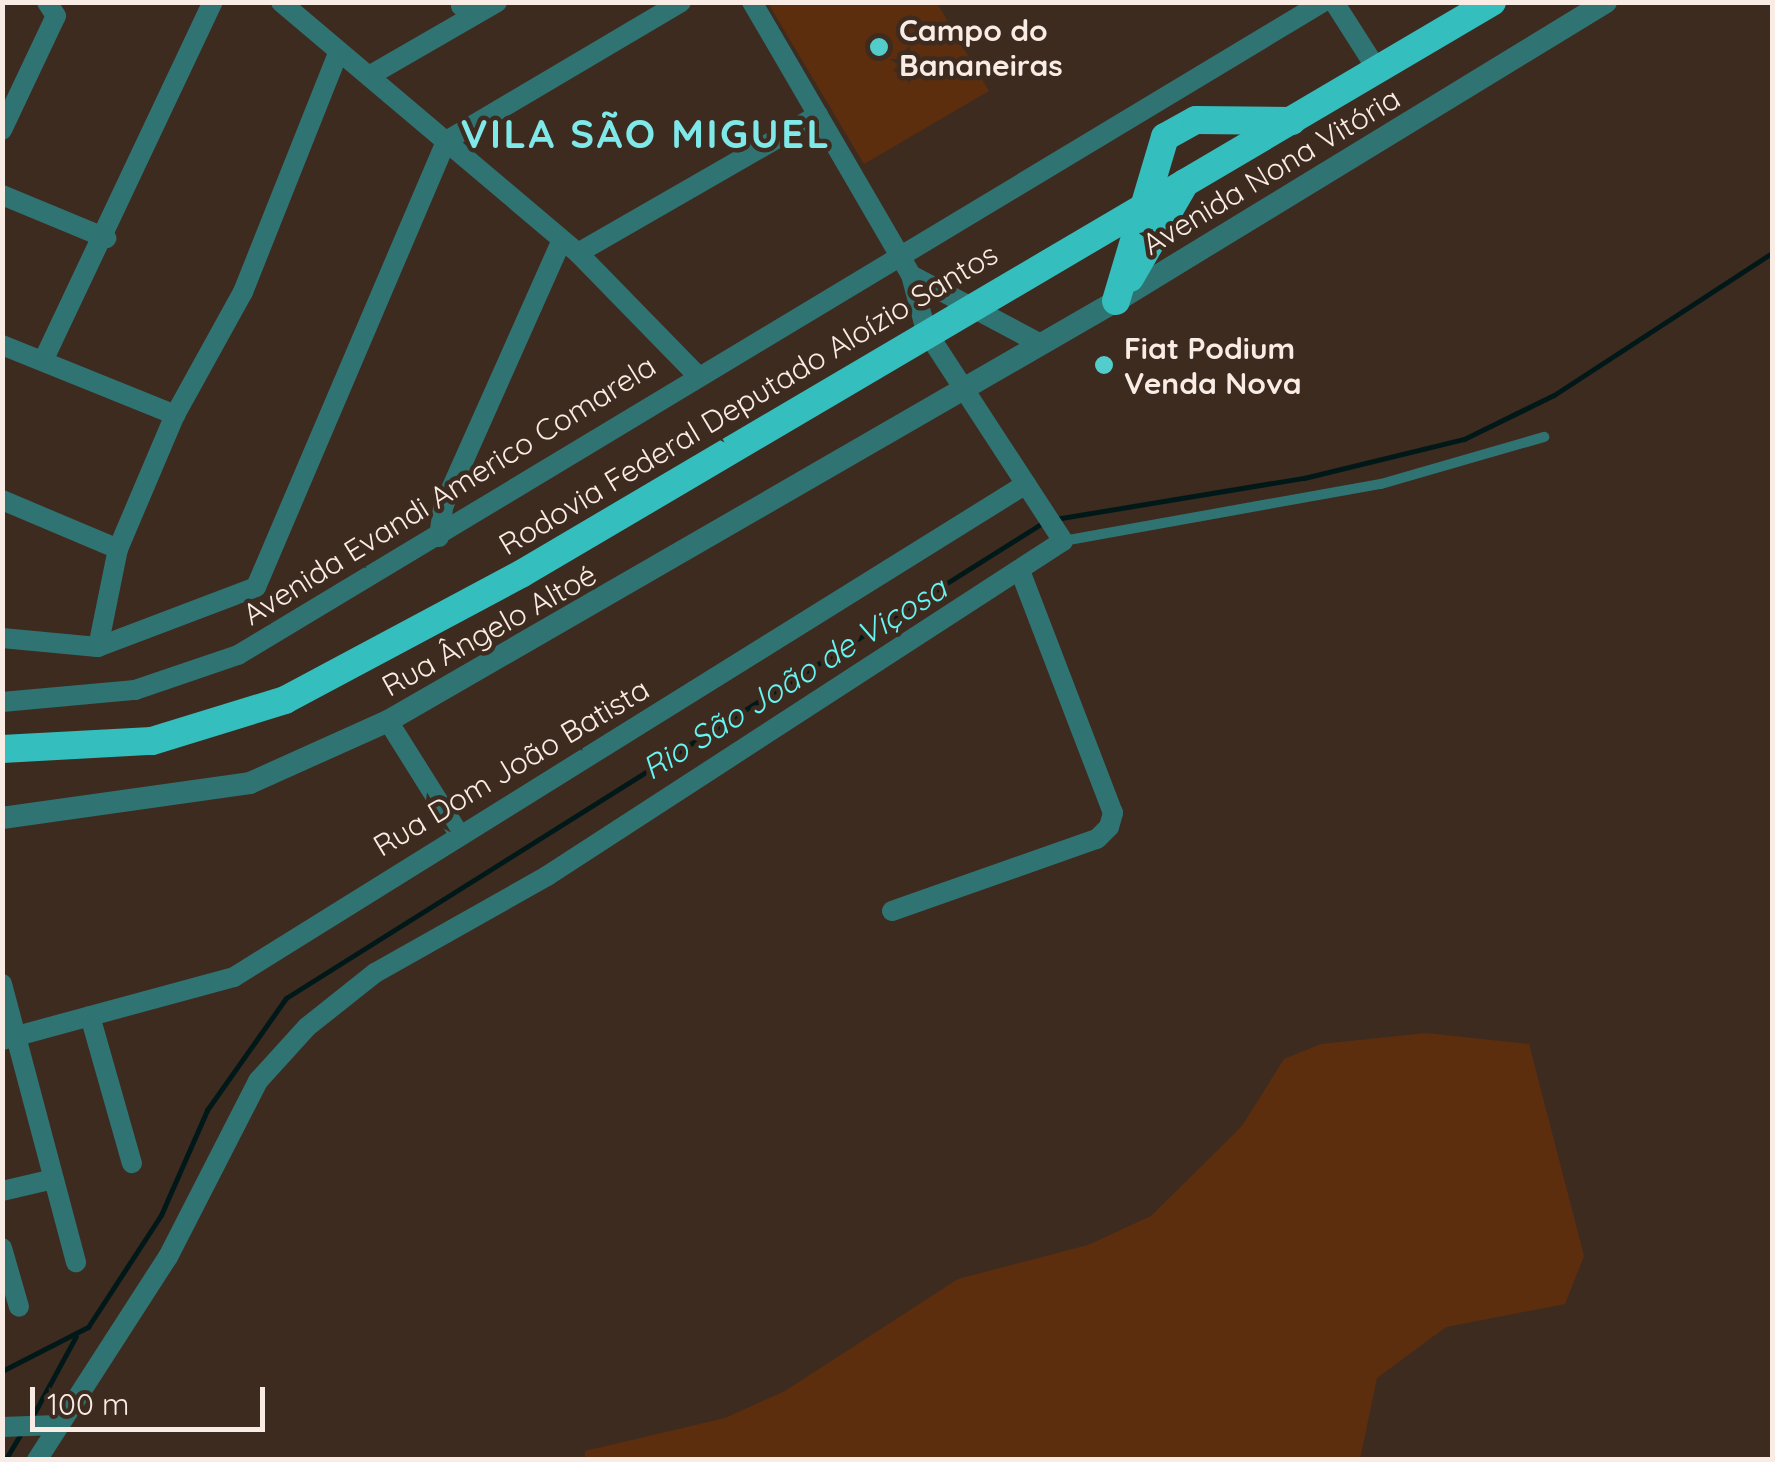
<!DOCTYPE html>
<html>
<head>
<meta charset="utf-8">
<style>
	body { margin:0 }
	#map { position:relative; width:1775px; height:1462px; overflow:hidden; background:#3e2b20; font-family:Quicksand,sans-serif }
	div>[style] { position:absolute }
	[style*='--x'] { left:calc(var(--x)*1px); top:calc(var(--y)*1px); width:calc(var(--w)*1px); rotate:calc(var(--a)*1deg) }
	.green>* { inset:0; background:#5c2e0e }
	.stream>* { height:5px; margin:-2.5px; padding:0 2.5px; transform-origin:2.5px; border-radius:2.5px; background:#001918 }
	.service>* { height:10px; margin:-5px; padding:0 5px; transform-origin:5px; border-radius:5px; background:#2f7473 }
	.minor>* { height:20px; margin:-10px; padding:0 10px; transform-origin:10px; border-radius:10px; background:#2f7473 }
	.tertiary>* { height:22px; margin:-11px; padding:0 11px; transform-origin:11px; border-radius:11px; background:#2f7473 }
	.trunk>* { height:28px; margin:-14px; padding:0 14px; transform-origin:14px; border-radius:14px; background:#34bebe }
	.dots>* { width:28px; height:28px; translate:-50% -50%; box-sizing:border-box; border:5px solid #3e2b20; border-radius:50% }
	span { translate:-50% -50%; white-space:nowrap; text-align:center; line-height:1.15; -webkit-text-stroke:9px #3e2b20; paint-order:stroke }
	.poi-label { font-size:30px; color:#f9ece5; font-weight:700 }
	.left { translate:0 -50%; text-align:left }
	.street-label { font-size:30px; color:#f9ece5 }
	.water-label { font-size:32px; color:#65f5f3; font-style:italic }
	.district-label { font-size:40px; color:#7ee9e8; font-weight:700; letter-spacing:2.5px }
	.frame { position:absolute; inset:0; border:5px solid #f9ece5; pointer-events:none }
	.scale { position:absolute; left:30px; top:1387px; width:235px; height:45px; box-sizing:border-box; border:5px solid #f9ece5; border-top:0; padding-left:12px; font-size:30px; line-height:35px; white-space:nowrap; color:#f9ece5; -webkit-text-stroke:8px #3e2b20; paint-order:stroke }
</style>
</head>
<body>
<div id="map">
	<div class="green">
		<div style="clip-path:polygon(768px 3px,937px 3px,989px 91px,864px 164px)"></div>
		<div style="clip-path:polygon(1426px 1033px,1529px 1044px,1584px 1256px,1565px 1304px,1446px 1327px,1377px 1378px,1360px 1459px,585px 1459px,585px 1451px,725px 1418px,785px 1391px,958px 1279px,1088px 1245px,1151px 1216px,1242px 1126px,1284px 1059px,1321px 1044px)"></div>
	</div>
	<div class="stream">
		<div style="--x:1055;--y:519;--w:252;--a:-9.4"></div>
		<div style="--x:1304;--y:478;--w:165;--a:-13.7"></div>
		<div style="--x:1464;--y:439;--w:100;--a:-26.1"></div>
		<div style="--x:1554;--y:395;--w:260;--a:-33.1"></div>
		<div style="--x:2;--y:1371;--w:97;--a:-27.1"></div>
		<div style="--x:88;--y:1327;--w:134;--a:-56.9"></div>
		<div style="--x:161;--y:1215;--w:115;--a:-66.3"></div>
		<div style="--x:207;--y:1110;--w:137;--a:-54.8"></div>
		<div style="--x:286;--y:998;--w:895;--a:-32.13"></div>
		<div style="--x:31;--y:1419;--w:94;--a:-61.5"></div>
		<div style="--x:5;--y:1460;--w:33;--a:-59"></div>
	</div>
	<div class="service">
		<div style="--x:1063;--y:541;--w:323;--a:-10.2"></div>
		<div style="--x:1381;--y:484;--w:170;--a:-16.1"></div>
	</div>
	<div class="minor">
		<div style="--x:281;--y:2;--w:389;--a:40.2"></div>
		<div style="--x:578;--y:253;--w:168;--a:45.7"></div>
		<div style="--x:1334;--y:2;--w:82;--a:57.5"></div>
		<div style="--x:461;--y:6;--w:5;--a:-53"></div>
		<div style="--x:369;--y:76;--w:148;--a:-30"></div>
		<div style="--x:2;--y:130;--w:126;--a:-64.7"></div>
		<div style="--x:56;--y:16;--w:17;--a:-123"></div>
		<div style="--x:2;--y:195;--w:113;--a:22.5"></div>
		<div style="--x:578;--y:253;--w:277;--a:-29.9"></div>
		<div style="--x:911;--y:275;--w:145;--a:28"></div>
		<div style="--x:2;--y:345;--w:187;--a:22"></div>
		<div style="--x:43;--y:361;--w:397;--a:-64.7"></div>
		<div style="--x:2;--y:500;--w:126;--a:22.9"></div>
		<div style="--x:439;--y:537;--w:30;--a:-82"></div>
		<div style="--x:443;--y:507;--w:292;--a:-66"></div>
		<div style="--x:2;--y:638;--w:96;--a:5.4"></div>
		<div style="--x:98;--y:647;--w:169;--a:-20.8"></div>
		<div style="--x:256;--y:587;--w:485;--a:-66.9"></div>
		<div style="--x:446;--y:141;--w:273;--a:-30.6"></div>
		<div style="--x:98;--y:647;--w:100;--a:-78.5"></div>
		<div style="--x:118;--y:549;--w:146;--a:-67"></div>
		<div style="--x:175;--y:415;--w:141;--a:-61.1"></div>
		<div style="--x:243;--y:292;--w:259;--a:-68.3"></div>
		<div style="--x:2;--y:702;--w:134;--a:-5.2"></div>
		<div style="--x:135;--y:690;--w:109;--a:-18.8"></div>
		<div style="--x:238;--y:655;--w:1266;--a:-31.04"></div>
		<div style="--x:388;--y:721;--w:133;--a:57.9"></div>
		<div style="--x:892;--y:911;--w:217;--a:-19.4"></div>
		<div style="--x:1097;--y:839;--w:17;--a:-45"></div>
		<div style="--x:1109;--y:827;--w:15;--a:-74"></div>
		<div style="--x:1113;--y:813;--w:259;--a:-111"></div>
		<div style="--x:2;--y:984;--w:288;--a:75.1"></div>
		<div style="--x:90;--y:1016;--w:153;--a:74.1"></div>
		<div style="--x:2;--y:1040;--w:240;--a:-15.2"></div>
		<div style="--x:234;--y:977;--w:933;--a:-31.9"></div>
		<div style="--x:2;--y:1191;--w:53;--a:-13"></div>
		<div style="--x:2;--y:1248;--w:61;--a:73.9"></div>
		<div style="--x:2;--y:1427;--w:55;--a:-2.1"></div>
		<div style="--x:37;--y:1460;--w:242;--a:-57.2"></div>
		<div style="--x:168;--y:1257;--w:198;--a:-62.9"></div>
		<div style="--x:258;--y:1081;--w:73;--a:-47.8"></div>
		<div style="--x:307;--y:1027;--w:87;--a:-38.5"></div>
		<div style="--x:375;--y:973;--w:197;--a:-29.4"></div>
		<div style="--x:547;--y:876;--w:615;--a:-32.99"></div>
		<div style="--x:1063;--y:541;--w:251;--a:-123.1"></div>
		<div style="--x:926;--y:331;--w:58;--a:-105"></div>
		<div style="--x:911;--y:275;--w:316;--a:-120.2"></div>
	</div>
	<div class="tertiary">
		<div style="--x:2;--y:818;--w:250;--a:-8"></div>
		<div style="--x:250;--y:783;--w:151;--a:-24.2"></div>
		<div style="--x:388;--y:721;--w:840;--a:-29.98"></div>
		<div style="--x:1116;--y:301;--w:574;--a:-31.39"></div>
	</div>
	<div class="trunk">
		<div style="--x:1130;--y:278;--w:110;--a:-59.9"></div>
		<div style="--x:1116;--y:301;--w:171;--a:-73.4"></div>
		<div style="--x:1165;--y:137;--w:35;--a:-29"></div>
		<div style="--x:1196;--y:120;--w:96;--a:0.6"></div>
		<div style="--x:2;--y:749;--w:150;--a:-3.1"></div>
		<div style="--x:152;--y:741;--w:139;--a:-17.1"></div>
		<div style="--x:285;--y:700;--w:268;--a:-28.1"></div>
		<div style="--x:521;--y:574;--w:1127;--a:-30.5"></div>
	</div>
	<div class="dots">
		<div style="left:879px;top:47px;background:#52cdcc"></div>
		<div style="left:1104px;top:365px;background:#52cdcc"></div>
	</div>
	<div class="poi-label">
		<span class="left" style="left:899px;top:47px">Campo do<br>Bananeiras</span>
		<span class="left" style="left:1124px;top:365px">Fiat Podium<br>Venda Nova</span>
	</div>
	<div class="street-label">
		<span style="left:1271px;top:171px;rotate:-31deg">Avenida Nona Vitória</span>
		<span style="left:748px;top:399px;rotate:-31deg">Rodovia Federal Deputado Aloízio Santos</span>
		<span style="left:449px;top:490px;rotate:-32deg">Avenida Evandi Americo Comarela</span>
		<span style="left:489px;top:630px;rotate:-29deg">Rua Ângelo Altoé</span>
		<span style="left:511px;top:767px;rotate:-31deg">Rua Dom João Batista</span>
	</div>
	<div class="water-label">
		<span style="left:794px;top:678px;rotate:-32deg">Rio São João de Viçosa</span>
	</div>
	<div class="district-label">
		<span style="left:646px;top:133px">VILA SÃO MIGUEL</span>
	</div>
	<div class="frame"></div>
	<div class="scale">100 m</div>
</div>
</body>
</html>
